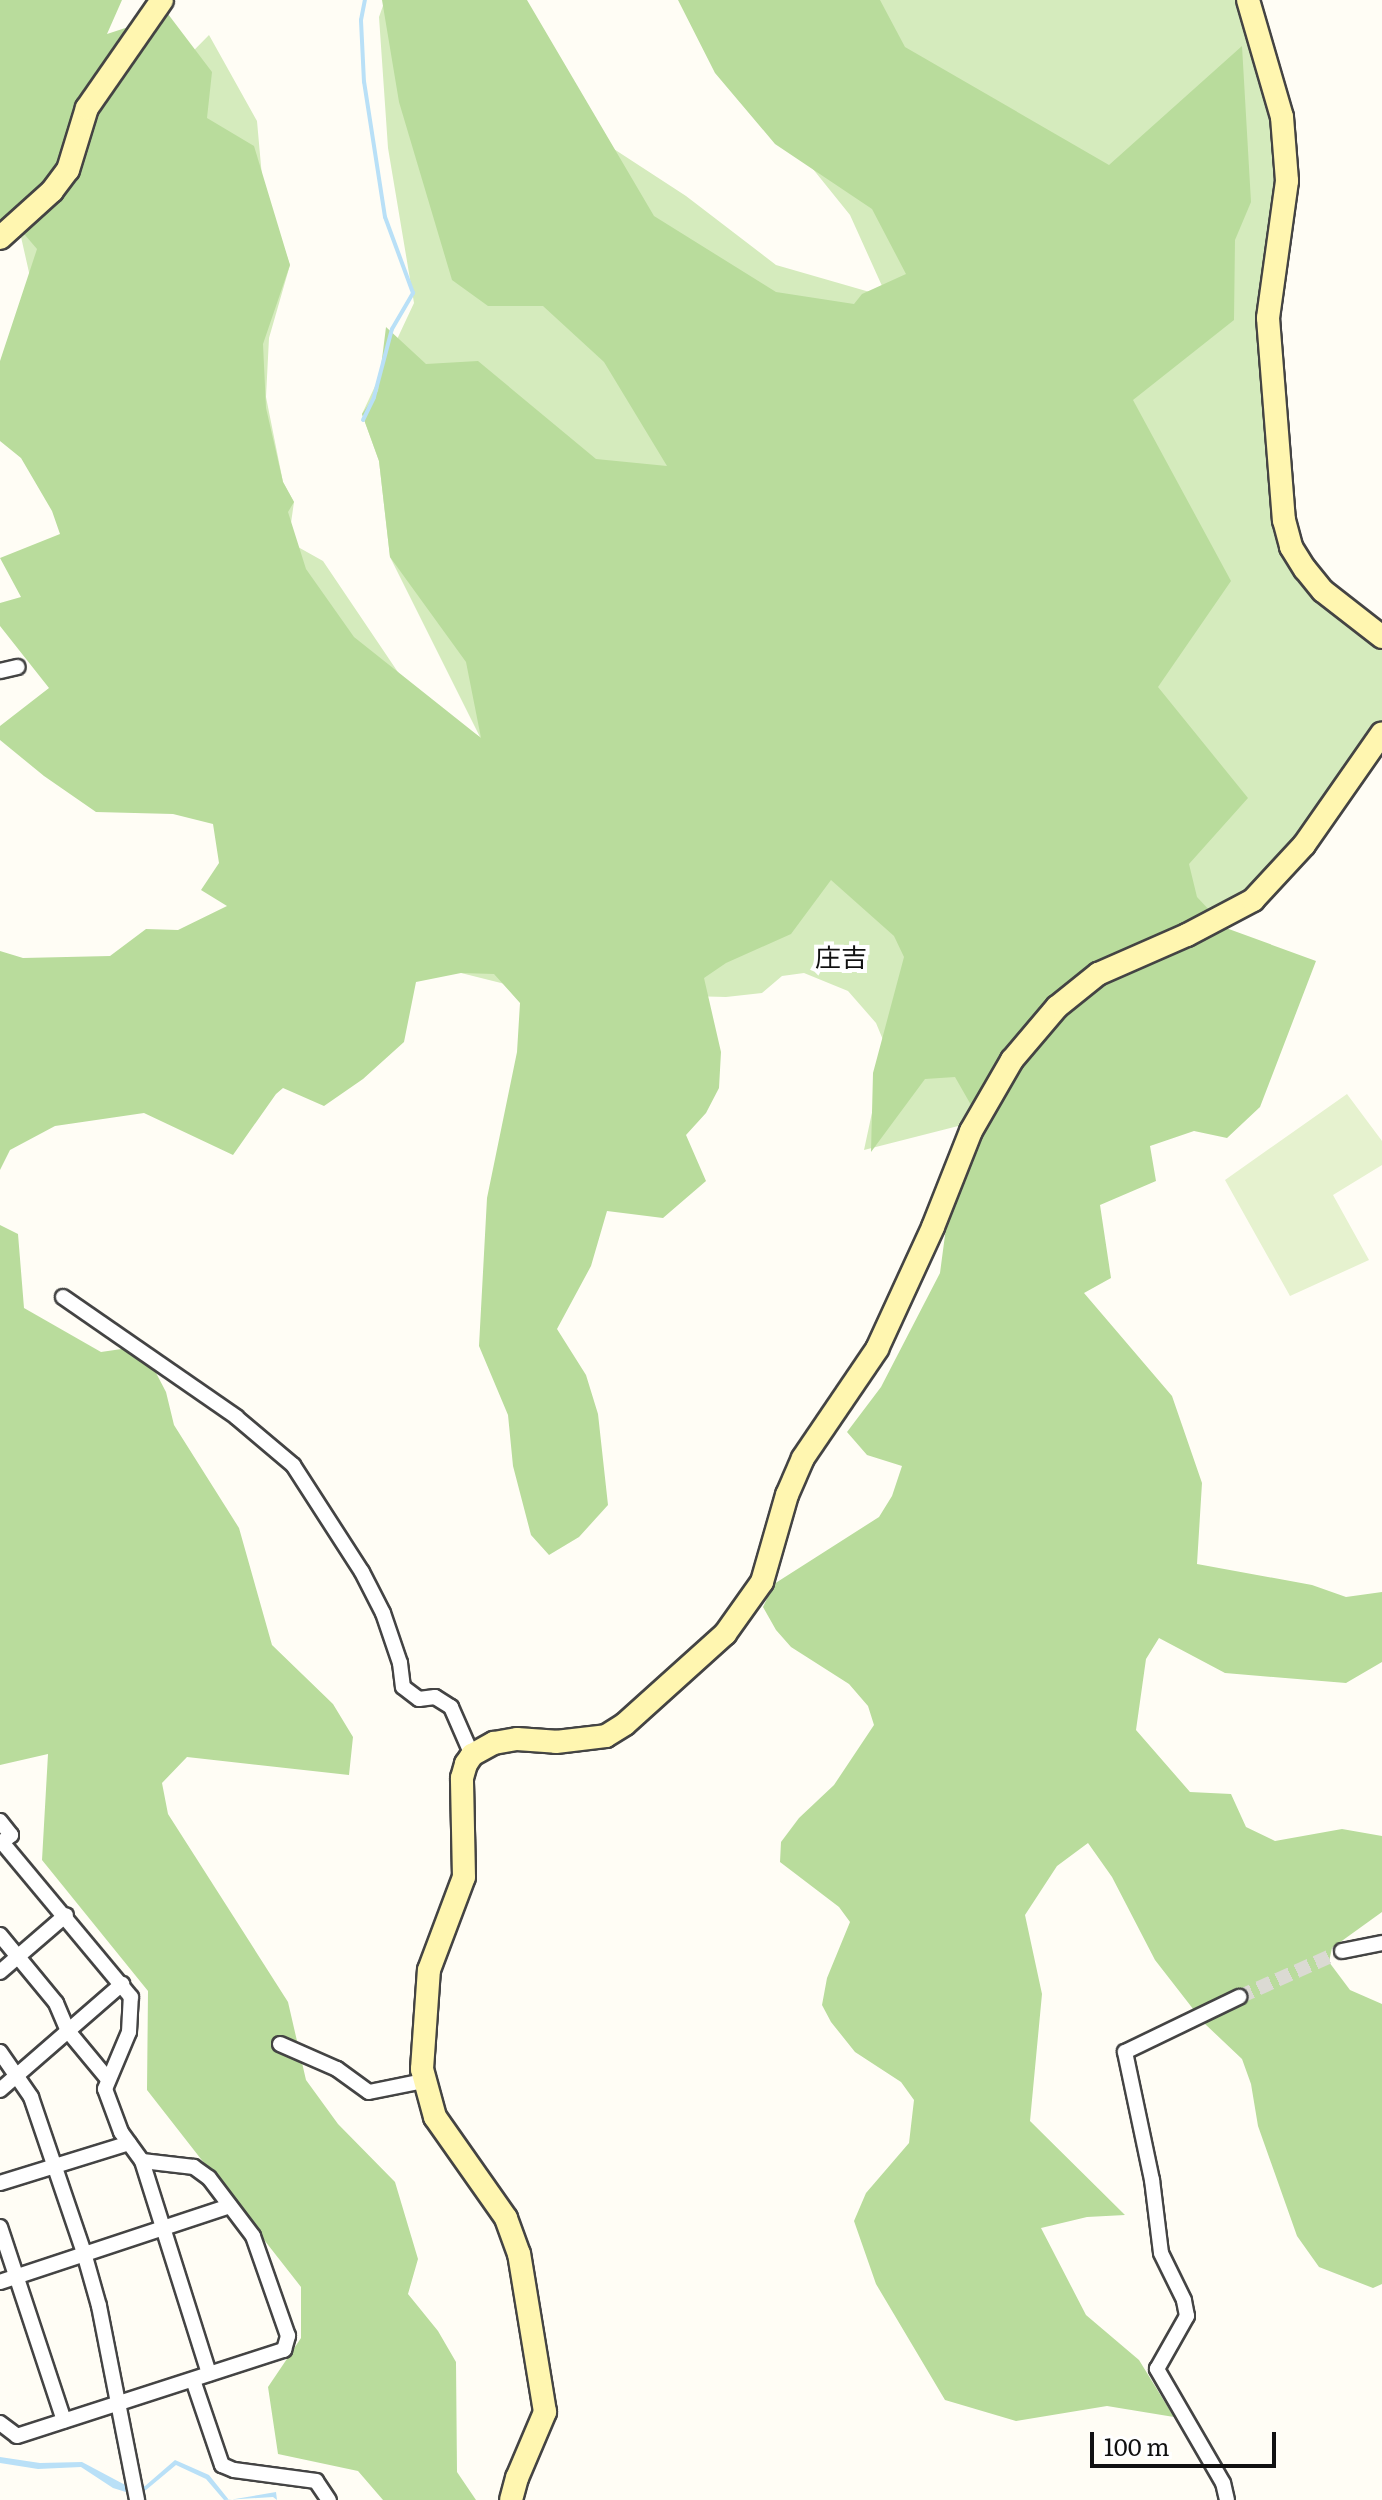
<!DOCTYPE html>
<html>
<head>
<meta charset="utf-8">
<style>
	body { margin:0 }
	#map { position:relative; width:1382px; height:2500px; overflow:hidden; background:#fffdf5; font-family:Literata,"Noto Sans JP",serif }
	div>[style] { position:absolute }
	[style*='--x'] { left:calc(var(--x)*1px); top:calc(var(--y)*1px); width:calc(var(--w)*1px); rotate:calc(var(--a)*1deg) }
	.green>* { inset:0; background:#d5ebbd }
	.forest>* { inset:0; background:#b9dc9c }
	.pitch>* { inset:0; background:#e6f2cf }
	.water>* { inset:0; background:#b9e0f7 }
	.stream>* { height:4px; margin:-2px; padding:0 2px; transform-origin:2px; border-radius:2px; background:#b9e0f7 }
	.street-tunnel>* { height:14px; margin-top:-7px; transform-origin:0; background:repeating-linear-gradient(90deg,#dbdad3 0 14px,transparent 0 21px) }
	.roads { filter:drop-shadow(2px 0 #444) drop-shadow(-2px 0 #444) drop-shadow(0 2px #444) drop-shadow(0 -2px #444) }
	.street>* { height:14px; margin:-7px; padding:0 7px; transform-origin:7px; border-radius:7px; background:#fff }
	.secondary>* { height:22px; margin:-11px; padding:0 11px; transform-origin:11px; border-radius:11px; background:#fff6b0 }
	span { translate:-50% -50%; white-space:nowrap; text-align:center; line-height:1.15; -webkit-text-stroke:8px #fff; paint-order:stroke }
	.quarter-label { font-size:26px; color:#111 }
	.scale { position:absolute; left:1090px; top:2432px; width:186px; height:36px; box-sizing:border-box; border:4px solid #111; border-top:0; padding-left:10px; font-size:24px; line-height:28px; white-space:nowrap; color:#111; -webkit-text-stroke:6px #fff; paint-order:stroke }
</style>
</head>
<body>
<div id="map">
	<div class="green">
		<div style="clip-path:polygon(385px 0,686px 196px,776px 265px,887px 297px,850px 215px,796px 148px,689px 0,1240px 0,1277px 120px,1276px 186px,1263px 284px,1285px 540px,1382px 644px,1382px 725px,1283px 862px,970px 1123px,864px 1150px,886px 1047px,876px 1023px,848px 991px,804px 973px,782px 976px,762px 993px,726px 997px,537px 992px,461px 973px,94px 561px,19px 228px,209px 35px,257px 121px,263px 188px,290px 265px,269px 338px,266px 397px,283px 482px,294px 502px,290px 530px,298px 547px,323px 561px,412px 693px,480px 737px,390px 557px,379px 461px,362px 414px,414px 303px,388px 148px,379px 17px)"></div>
	</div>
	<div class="forest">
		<div style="clip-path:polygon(0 0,122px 0,107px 34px,168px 14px,212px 72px,207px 118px,254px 146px,290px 265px,263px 344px,266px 408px,283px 482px,294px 502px,288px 512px,306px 569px,354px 637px,481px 738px,466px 662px,390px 557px,379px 461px,362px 414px,378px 391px,386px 327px,426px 364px,478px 361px,596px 459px,667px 466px,604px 362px,543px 306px,488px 306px,452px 280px,399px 102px,382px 0,527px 0,654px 216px,776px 292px,854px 304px,862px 294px,906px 274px,872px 209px,775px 144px,715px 73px,678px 0,880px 0,905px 47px,1109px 165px,1242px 46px,1251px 202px,1235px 240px,1234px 320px,1133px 400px,1231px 581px,1158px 687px,1248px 798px,1189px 864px,1197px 897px,1226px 928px,1316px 961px,1260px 1107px,1227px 1138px,1194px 1131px,1150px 1146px,1156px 1181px,1100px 1205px,1111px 1278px,1084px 1293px,1172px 1396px,1202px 1483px,1197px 1564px,1312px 1585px,1346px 1597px,1382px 1592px,1382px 1662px,1346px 1683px,1225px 1673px,1159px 1638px,1146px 1659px,1136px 1730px,1190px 1792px,1231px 1794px,1246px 1827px,1275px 1841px,1342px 1829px,1382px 1836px,1382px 1912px,1332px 1948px,1329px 1962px,1350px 1990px,1382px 2004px,1382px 2284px,1373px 2288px,1319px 2267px,1297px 2236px,1258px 2126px,1251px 2084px,1242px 2059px,1204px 2023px,1155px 1960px,1112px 1877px,1088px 1843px,1057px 1866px,1025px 1915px,1042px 1994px,1030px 2121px,1125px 2215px,1087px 2217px,1041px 2228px,1086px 2315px,1139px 2360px,1174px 2417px,1107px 2406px,1016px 2421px,945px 2400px,876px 2284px,854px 2221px,866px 2193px,909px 2143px,914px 2100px,901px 2082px,855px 2052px,831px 2022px,822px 2005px,827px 1978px,850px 1922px,839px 1907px,780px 1862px,781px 1842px,799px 1818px,834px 1785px,874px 1725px,868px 1706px,849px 1684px,791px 1647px,776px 1630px,763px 1607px,774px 1584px,879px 1517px,892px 1496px,902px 1466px,867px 1455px,847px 1432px,881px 1387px,940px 1273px,947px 1220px,971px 1105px,955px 1077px,925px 1079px,871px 1152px,873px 1073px,904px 957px,894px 936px,831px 880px,791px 934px,726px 963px,704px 978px,721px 1052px,719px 1088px,706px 1113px,686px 1135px,706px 1181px,663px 1218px,607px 1211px,591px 1266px,557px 1329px,586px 1375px,598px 1414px,608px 1505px,579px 1537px,549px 1555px,531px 1535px,513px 1466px,508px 1415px,479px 1346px,487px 1198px,517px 1052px,520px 1003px,494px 974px,461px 973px,416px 982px,404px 1042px,363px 1079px,324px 1106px,283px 1088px,276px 1094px,233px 1155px,144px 1113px,55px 1126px,10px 1150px,0 1170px,0 951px,23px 958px,110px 956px,146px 929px,178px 930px,227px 906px,201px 890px,219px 863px,213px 824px,173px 814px,96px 812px,44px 776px,0 740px,0 726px,49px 688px,0 626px,0 603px,21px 597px,0 558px,60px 534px,52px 511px,21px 458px,0 441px,0 361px,37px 249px,19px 228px,0 240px)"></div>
		<div style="clip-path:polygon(0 1225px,18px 1234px,24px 1308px,101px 1352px,142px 1346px,166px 1392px,174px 1425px,239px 1528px,272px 1645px,333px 1704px,353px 1737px,349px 1775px,187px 1757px,162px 1783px,168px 1814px,288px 2002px,306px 2080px,338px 2124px,395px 2182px,418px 2259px,408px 2294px,438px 2331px,456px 2362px,457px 2472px,476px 2500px,383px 2500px,358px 2471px,278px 2454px,268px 2387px,301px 2338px,301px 2287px,147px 2090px,148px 1991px,42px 1860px,48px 1754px,0 1765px)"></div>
	</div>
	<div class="pitch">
		<div style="clip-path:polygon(1347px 1094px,1382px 1141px,1382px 1165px,1333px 1195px,1369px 1260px,1290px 1296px,1225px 1180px)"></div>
	</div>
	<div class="water">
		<div style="clip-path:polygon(0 2457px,40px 2463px,82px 2462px,129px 2487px,145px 2486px,175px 2460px,209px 2475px,229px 2500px,276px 2492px,277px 2500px,273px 2497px,224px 2500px,206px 2479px,176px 2465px,146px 2490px,129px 2493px,113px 2488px,81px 2467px,38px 2469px,0 2463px)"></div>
	</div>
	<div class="stream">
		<div style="--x:363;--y:420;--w:25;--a:-64"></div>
		<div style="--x:374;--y:397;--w:70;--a:-75.2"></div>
		<div style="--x:392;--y:329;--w:42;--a:-59.7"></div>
		<div style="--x:413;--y:293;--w:81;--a:-110.2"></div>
		<div style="--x:385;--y:217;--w:137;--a:-98.8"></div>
		<div style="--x:364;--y:82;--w:62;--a:-92.8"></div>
		<div style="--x:361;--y:20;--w:20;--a:-79"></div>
	</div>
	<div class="street-tunnel">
		<div style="--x:1239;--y:1997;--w:113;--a:-24.1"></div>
	</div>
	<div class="roads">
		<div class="street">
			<div style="--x:0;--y:671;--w:18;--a:-13"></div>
			<div style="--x:63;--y:1297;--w:211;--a:34.7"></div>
			<div style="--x:236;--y:1417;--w:75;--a:40.1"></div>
			<div style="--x:293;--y:1465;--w:127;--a:57.2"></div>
			<div style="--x:362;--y:1572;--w:46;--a:62.9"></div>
			<div style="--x:383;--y:1613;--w:53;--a:71.2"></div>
			<div style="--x:400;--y:1663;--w:24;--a:83"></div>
			<div style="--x:403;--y:1687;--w:20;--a:37"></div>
			<div style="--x:419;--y:1699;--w:16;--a:-7"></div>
			<div style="--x:435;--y:1697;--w:19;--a:32"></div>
			<div style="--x:451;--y:1707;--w:52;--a:66.4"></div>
			<div style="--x:0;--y:1821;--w:18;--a:52"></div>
			<div style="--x:11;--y:1835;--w:14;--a:141"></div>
			<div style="--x:0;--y:1935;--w:88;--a:50.5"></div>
			<div style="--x:56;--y:2003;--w:30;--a:67"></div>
			<div style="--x:68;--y:2031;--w:61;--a:50.3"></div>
			<div style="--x:1342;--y:1951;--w:41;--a:-11.3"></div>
			<div style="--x:0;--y:1972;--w:87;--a:-40.8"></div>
			<div style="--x:280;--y:2044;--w:62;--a:23.7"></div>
			<div style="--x:337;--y:2069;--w:39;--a:36"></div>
			<div style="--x:369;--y:2092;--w:55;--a:-11.5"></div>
			<div style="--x:0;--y:2052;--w:55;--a:55.4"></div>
			<div style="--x:31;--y:2097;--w:165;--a:71.2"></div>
			<div style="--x:84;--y:2253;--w:55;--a:74.2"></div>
			<div style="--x:99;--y:2306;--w:198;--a:78.9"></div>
			<div style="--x:0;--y:2090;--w:162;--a:-41"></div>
			<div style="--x:142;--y:2161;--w:223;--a:72.5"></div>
			<div style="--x:0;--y:2183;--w:135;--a:-17.2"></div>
			<div style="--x:0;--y:2227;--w:204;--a:71.7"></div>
			<div style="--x:0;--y:2282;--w:242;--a:-18.3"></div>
			<div style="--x:193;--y:2380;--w:90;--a:71.2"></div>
			<div style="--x:222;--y:2465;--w:13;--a:23"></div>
			<div style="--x:234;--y:2470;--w:83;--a:7.6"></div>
			<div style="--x:316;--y:2481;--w:23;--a:56"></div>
			<div style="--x:0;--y:2423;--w:21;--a:37"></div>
			<div style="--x:17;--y:2436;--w:281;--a:-17.9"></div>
			<div style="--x:284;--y:2350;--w:15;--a:-74"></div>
			<div style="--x:288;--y:2336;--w:106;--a:-109.3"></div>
			<div style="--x:253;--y:2236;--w:73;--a:-127.2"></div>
			<div style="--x:209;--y:2178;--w:19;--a:-144"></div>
			<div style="--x:194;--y:2167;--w:52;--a:-173.4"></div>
			<div style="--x:142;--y:2161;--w:36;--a:-126"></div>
			<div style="--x:121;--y:2132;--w:46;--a:-110.4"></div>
			<div style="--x:105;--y:2089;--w:62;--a:-67.2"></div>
			<div style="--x:129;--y:2032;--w:35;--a:-87"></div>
			<div style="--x:131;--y:1997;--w:202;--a:-129.8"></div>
			<div style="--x:1227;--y:2500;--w:17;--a:-103"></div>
			<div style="--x:1223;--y:2483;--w:132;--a:-120.1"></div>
			<div style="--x:1157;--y:2369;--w:61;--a:-60.5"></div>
			<div style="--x:1187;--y:2316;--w:16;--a:-101"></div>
			<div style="--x:1184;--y:2300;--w:52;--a:-116.1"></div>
			<div style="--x:1161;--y:2253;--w:74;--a:-97"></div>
			<div style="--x:1152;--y:2180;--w:131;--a:-101.9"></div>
			<div style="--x:1125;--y:2052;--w:127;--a:-25.8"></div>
		</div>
		<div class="secondary">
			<div style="--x:1248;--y:0;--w:122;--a:73.8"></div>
			<div style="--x:1282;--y:117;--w:64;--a:85.5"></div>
			<div style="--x:1287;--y:181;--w:138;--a:97.9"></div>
			<div style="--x:1268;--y:318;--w:203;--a:85.5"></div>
			<div style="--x:1284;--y:520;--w:28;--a:75"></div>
			<div style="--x:1291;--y:547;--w:26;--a:58"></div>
			<div style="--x:1305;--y:569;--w:28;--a:51"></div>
			<div style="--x:1323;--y:591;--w:75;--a:37.9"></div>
			<div style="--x:0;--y:238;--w:70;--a:-42.1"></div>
			<div style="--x:52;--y:191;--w:26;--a:-53"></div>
			<div style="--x:68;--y:170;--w:65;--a:-73"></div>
			<div style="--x:87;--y:108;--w:131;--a:-55.2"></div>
			<div style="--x:511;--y:2500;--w:23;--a:-75"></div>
			<div style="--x:517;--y:2478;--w:72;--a:-67"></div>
			<div style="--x:545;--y:2412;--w:160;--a:-99.3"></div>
			<div style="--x:519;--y:2254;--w:38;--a:-110"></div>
			<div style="--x:506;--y:2218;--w:123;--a:-125.1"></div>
			<div style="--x:435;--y:2117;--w:50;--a:-105.2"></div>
			<div style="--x:422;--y:2069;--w:99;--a:-86"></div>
			<div style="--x:429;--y:1970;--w:99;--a:-69.4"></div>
			<div style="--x:464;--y:1877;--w:99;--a:-91.2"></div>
			<div style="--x:462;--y:1778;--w:15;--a:-74"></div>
			<div style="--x:466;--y:1764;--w:11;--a:-56"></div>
			<div style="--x:472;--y:1755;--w:25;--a:-29"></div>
			<div style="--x:494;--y:1743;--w:23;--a:-10"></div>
			<div style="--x:517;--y:1739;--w:39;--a:4"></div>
			<div style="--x:556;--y:1742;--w:50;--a:-6.8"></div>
			<div style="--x:606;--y:1736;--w:22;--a:-32"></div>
			<div style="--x:625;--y:1724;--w:135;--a:-42"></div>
			<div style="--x:725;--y:1634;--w:64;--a:-54.6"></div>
			<div style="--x:762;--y:1582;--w:91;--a:-74"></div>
			<div style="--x:787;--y:1495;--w:40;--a:-66.6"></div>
			<div style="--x:803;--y:1458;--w:132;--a:-55.8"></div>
			<div style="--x:877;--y:1349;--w:134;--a:-65.3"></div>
			<div style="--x:933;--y:1227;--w:103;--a:-68.4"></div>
			<div style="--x:971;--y:1131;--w:82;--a:-60"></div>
			<div style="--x:1012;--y:1060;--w:70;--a:-49.7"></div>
			<div style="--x:1057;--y:1007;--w:53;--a:-38.8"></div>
			<div style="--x:1098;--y:974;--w:97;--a:-23.7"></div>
			<div style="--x:1187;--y:935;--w:75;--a:-27.9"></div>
			<div style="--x:1253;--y:900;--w:75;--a:-47.2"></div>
			<div style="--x:1304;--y:845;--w:136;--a:-55.1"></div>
		</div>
	</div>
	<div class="quarter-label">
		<span style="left:841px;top:956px">庄吉</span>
	</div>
	<div class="scale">100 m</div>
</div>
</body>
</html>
